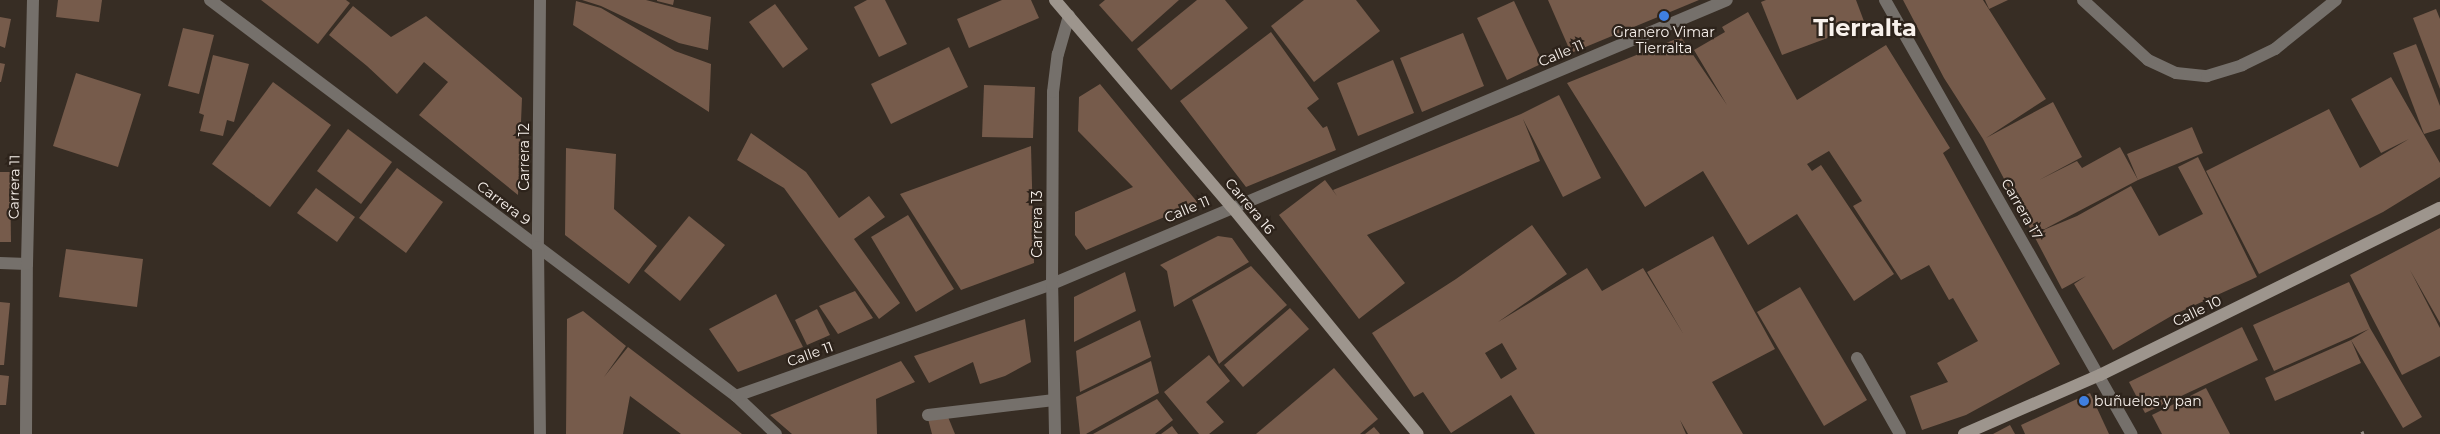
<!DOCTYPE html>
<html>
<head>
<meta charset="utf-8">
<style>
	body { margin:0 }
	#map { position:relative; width:2440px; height:434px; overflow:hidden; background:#372d24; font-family:Montserrat,sans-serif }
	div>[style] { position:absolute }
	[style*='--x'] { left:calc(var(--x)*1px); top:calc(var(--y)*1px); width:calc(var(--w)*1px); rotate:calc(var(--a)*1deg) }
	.building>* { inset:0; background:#765b4b }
	.path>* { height:3px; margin-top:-1.5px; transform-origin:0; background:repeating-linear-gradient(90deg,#938a83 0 4px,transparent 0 8px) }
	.service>* { height:12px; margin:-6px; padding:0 6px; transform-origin:6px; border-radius:6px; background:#75706b }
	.minor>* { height:12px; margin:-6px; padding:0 6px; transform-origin:6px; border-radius:6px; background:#75706b }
	.secondary>* { height:12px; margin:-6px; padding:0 6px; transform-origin:6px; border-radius:6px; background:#9d958d }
	.dots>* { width:14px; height:14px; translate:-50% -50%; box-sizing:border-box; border:2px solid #2d231b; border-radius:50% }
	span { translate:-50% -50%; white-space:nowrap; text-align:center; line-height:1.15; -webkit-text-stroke:4.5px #2d231b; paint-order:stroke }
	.poi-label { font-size:14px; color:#f8f1ec }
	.left { translate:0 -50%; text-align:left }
	.street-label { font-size:14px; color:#f8f1ec }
	.town-label { font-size:24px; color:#f8f1ec; font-weight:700 }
</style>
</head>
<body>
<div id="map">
	<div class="building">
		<div style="clip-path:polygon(58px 0,102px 0,99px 22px,56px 17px)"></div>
		<div style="clip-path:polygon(261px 0,346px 0,350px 3px,318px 44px)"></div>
		<div style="clip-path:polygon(582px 0,646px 0,711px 17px,708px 50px,679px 43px,601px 6px)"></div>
		<div style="clip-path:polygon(657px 0,674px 0,673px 5px,657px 1px)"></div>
		<div style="clip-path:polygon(867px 0,885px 0,907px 44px,879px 57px,854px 7px)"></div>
		<div style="clip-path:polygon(1002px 0,1031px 0,1039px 18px,969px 48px,957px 19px)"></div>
		<div style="clip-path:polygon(1105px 0,1179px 0,1132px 42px,1099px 5px)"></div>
		<div style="clip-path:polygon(1197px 0,1225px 0,1248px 28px,1171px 90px,1137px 49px)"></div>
		<div style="clip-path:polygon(1304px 0,1356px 0,1380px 31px,1314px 82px,1271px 26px)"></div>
		<div style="clip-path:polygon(1548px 0,1699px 0,1571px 53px)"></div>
		<div style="clip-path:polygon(1766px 0,1856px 0,1865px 24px,1782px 55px,1761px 2px)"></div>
		<div style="clip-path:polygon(1903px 0,1983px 0,2046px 99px,1986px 138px,2053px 102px,2082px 157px,2039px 180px,2077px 161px,2082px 168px,2120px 147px,2138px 180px,2127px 154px,2192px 127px,2203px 153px,2138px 180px,2041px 231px,2077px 216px,2131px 186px,2159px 236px,2203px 214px,2178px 167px,2198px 157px,2257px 277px,2173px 315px,2113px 350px,2074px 284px,2086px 276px,2062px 289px,1983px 139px,1944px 78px)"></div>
		<div style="clip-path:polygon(1985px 0,2008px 0,1989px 9px)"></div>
		<div style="clip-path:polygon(576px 1px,601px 8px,675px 51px,711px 64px,709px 112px,573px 25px)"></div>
		<div style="clip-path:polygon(1514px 1px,1543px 63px,1507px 80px,1477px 18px)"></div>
		<div style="clip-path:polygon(775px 4px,808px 49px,783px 68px,749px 22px)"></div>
		<div style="clip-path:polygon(353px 6px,391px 37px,426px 16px,522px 98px,518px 195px,419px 115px,448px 82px,424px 62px,397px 94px,367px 66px,329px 35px)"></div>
		<div style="clip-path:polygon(2436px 9px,2440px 19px,2440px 89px,2413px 18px)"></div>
		<div style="clip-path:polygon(1748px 12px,1797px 100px,1886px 45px,1950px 148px,1943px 153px,2060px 364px,1966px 415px,1922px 430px,1910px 396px,1948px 382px,1937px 363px,1978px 341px,1953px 298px,1949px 300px,1929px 265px,1901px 280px,1853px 206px,1862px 201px,1829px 151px,1807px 164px,1812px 171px,1821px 165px,1894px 274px,1854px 301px,1797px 214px,1748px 245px,1703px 171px,1645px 207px,1567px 83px,1681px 37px,1727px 105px,1694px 50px,1725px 32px,1722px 27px)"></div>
		<div style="clip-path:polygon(0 17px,11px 19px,5px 48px,0 46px)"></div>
		<div style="clip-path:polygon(183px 28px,214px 35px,199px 94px,168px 86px)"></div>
		<div style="clip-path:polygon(1271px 32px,1319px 99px,1307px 108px,1323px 128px,1327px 126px,1336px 150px,1246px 187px,1180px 101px)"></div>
		<div style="clip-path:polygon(1463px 33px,1484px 86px,1422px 112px,1400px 58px)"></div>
		<div style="clip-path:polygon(2416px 44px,2440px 106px,2440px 129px,2424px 134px,2393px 53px)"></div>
		<div style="clip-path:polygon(949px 47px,968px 87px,891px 124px,871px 84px)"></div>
		<div style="clip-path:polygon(213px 55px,249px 64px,234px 122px,227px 120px,223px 136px,200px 131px,204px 115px,199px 113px)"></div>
		<div style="clip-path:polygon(1393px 60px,1414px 113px,1358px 136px,1337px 83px)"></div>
		<div style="clip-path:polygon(0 63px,5px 64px,1px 82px,0 82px)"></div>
		<div style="clip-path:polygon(76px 73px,141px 94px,118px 167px,53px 146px)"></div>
		<div style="clip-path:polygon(2391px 77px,2440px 163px,2440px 177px,2383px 212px,2259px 274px,2206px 171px,2329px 109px,2360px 168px,2409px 139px,2381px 153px,2351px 99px)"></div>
		<div style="clip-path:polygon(273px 82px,331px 125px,270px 207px,212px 164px)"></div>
		<div style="clip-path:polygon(1100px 84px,1198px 203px,1086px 250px,1075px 235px,1075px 212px,1133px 187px,1078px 131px,1079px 97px)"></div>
		<div style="clip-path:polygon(984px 85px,1035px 87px,1033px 138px,982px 137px)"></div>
		<div style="clip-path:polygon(1559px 95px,1601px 178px,1563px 197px,1523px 119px,1540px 161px,1367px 235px,1405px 283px,1359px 319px,1279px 215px,1325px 180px,1337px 196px,1333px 190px,1521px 114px)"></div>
		<div style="clip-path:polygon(348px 129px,392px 162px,361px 204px,317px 171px)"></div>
		<div style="clip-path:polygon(751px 133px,806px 172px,839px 218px,869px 196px,885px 217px,854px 239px,900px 303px,879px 319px,784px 188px,737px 160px)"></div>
		<div style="clip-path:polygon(1031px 146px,1034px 263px,961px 290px,900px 194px)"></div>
		<div style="clip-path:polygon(566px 148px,616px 154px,614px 209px,657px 246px,629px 284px,565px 235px)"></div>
		<div style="clip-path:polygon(397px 168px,443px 202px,406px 253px,359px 218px)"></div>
		<div style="clip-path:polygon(0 172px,10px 172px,11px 242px,0 242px)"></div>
		<div style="clip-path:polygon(316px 188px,355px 217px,337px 242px,297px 213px)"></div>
		<div style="clip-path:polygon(908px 215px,954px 289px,916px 312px,871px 237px)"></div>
		<div style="clip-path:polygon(689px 216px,725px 245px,680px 301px,644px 271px)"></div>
		<div style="clip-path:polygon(evenodd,1532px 225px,1567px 274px,1498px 322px,1587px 268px,1602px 291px,1643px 268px,1684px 335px,1647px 272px,1713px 236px,1775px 349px,1712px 382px,1743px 434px,1688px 434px,1680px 420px,1686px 434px,1535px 434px,1511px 395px,1451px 433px,1423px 392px,1414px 397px,1372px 333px,1456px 279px,1532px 225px,1502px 343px,1517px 369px,1501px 379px,1485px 353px,1502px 343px)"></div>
		<div style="clip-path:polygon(2440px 228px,2440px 323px,2410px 270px,2440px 328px,2440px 356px,2402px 375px,2350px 275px)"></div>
		<div style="clip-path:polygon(1218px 236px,1232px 238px,1249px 262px,1174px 307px,1167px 271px,1160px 265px)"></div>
		<div style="clip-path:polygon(66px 249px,143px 259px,137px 307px,59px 297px)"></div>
		<div style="clip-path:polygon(1251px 266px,1287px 305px,1219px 364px,1192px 300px)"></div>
		<div style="clip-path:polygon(1125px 272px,1136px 311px,1074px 342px,1074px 297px)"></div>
		<div style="clip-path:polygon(2349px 282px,2370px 328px,2422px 417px,2403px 428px,2351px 340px,2361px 363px,2275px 401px,2265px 378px,2351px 340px,2369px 329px,2274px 371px,2253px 325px)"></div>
		<div style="clip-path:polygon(1800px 287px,1867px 400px,1824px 426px,1757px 312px)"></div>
		<div style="clip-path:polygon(855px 291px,873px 318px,838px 334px,819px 306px)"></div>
		<div style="clip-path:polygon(776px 294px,803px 347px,738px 372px,709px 329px)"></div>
		<div style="clip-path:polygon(0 302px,10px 303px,4px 365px,0 365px)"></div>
		<div style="clip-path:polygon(1290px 308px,1309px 329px,1243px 387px,1224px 365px)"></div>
		<div style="clip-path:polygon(817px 309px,830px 335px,807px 345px,795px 320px)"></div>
		<div style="clip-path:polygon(583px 311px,626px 346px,604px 377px,628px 347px,742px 434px,681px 434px,630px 396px,623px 434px,566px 434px,567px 319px)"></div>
		<div style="clip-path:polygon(1025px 319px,1031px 362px,1005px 376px,980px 384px,973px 362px,929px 383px,914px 356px)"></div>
		<div style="clip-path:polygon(1140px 320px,1151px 357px,1080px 392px,1076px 351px)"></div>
		<div style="clip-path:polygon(2242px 327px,2258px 360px,2145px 413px,2129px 382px)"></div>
		<div style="clip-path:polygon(1209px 355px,1230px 381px,1206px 402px,1224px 422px,1209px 434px,1199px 434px,1164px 392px)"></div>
		<div style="clip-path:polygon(901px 361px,915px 382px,876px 399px,877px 434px,792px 434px,770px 415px)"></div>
		<div style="clip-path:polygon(1151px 361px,1159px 393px,1086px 434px,1080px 434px,1076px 397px)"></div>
		<div style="clip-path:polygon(1334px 368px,1378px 419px,1360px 434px,1256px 434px)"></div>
		<div style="clip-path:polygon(0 375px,9px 376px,6px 405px,0 405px)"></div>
		<div style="clip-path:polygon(2206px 388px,2230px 434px,2162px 434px,2152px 415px)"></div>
		<div style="clip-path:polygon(2090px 393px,2109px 434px,2025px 434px,2021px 425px)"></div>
		<div style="clip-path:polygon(1157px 399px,1173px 420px,1155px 434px,1093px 434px)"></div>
		<div style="clip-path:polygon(948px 417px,955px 434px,932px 434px,928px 419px)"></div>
		<div style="clip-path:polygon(2010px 425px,2015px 434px,1993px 434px)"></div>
		<div style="clip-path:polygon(1172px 426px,1178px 434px,1161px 434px)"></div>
		<div style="clip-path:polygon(1374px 427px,1380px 434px,1365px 434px)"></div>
	</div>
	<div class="path">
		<div style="--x:2362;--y:431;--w:3;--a:72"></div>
	</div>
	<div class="service">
		<div style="--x:2083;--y:0;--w:88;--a:42.7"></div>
		<div style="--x:2148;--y:60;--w:31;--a:25"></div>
		<div style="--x:2176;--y:73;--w:31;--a:6"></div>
		<div style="--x:2207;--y:76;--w:37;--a:-17"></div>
		<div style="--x:2242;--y:65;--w:37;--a:-26"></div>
		<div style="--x:2275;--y:49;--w:78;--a:-38.8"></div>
		<div style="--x:1857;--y:358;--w:87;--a:60.5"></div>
		<div style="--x:928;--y:415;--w:127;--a:-6.8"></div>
	</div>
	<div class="minor">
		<div style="--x:210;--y:0;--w:658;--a:36.97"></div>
		<div style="--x:736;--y:396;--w:55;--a:43.5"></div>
		<div style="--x:540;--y:0;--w:247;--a:90.5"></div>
		<div style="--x:538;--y:247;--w:187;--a:89.4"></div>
		<div style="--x:1885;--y:0;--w:499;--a:60.4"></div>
		<div style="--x:0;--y:263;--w:27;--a:2"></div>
		<div style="--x:736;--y:396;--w:335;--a:-19.5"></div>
		<div style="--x:1052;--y:284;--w:732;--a:-22.82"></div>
		<div style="--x:26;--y:434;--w:170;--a:-89.7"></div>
		<div style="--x:27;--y:264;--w:264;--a:-88.7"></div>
		<div style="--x:1055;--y:434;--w:150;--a:-91.1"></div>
		<div style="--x:1052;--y:284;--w:192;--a:-89.7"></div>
		<div style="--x:1053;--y:92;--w:38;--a:-83"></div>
		<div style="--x:1058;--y:54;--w:40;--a:-74"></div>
	</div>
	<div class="secondary">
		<div style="--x:1055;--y:0;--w:272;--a:49.5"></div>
		<div style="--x:1232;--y:207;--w:293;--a:50.7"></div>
		<div style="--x:1964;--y:434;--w:148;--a:-23.5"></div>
		<div style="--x:2100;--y:375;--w:379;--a:-26.2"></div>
	</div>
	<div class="dots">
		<div style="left:1664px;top:16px;background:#3f7fe0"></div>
		<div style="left:2084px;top:401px;background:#3f7fe0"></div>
	</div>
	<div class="poi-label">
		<span style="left:1664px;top:40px">Granero Vimar<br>Tierralta</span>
		<span class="left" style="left:2094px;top:401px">buñuelos y pan</span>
	</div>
	<div class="street-label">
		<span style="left:1561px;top:53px;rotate:-23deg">Calle 11</span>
		<span style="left:524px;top:157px;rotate:-90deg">Carrera 12</span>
		<span style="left:14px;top:187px;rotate:-89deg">Carrera 11</span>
		<span style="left:504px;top:203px;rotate:37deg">Carrera 9</span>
		<span style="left:1250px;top:206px;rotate:50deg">Carrera 16</span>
		<span style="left:1187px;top:209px;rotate:-23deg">Calle 11</span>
		<span style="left:2022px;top:209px;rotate:60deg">Carrera 17</span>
		<span style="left:1037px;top:224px;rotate:-90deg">Carrera 13</span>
		<span style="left:2197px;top:311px;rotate:-26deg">Calle 10</span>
		<span style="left:810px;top:354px;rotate:-20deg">Calle 11</span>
	</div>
	<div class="town-label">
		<span style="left:1865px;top:28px">Tierralta</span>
	</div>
</div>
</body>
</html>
